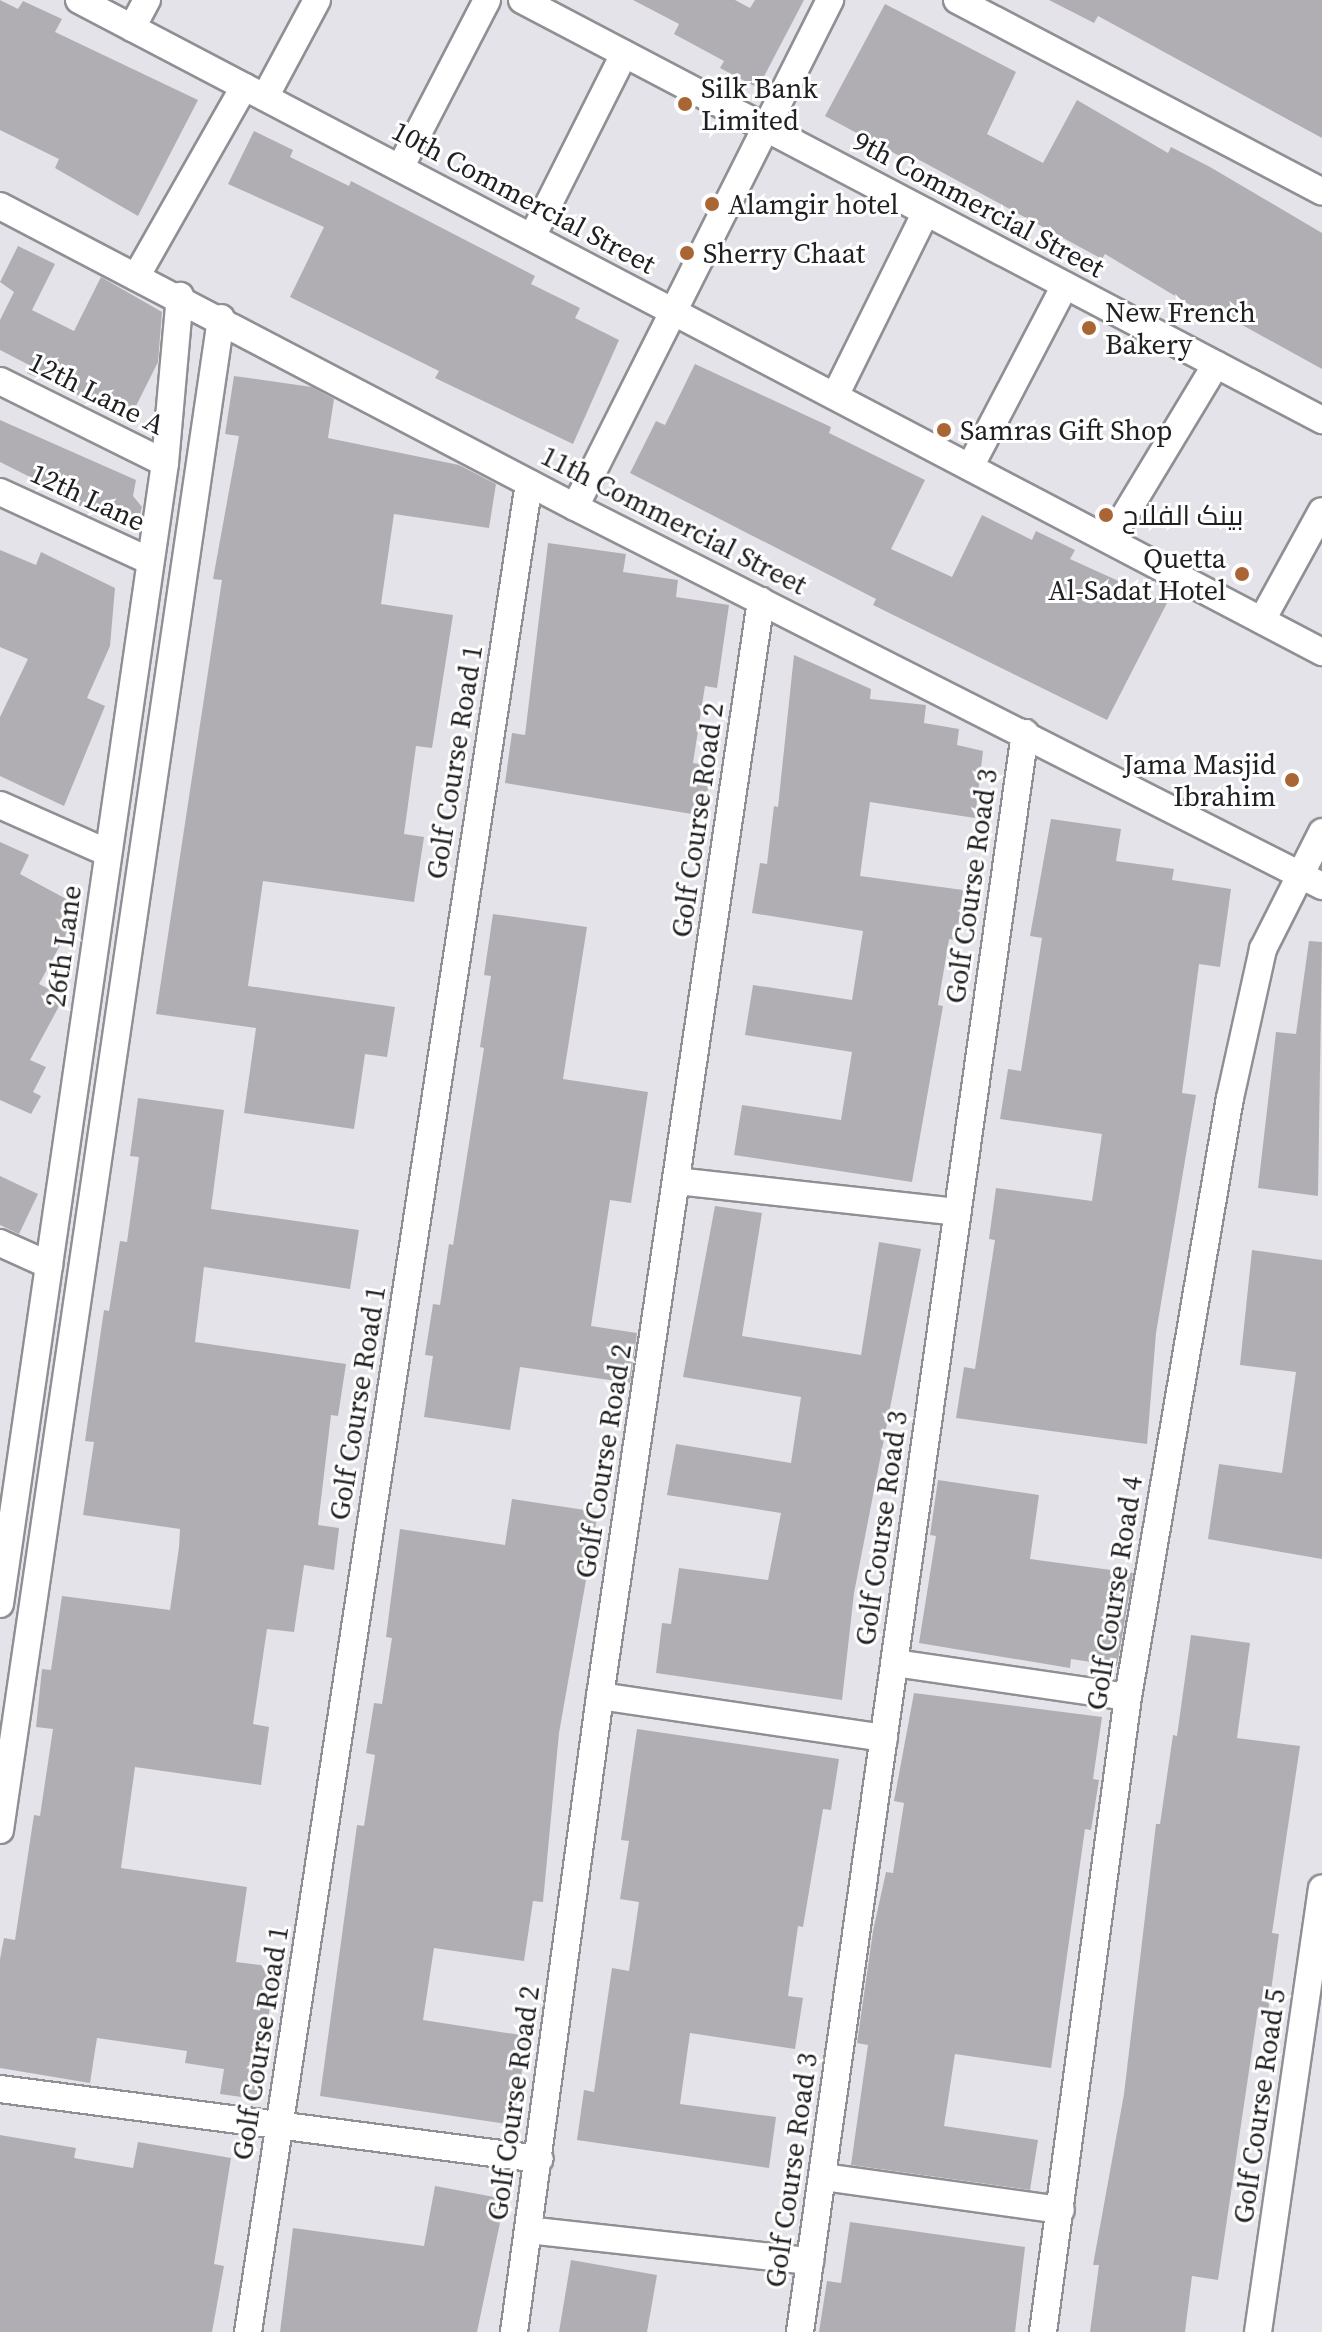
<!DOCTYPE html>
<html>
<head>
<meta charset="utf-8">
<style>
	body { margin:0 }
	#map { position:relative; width:1322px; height:2332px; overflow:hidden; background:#e3e3e9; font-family:"Source Serif 4",Cairo,serif }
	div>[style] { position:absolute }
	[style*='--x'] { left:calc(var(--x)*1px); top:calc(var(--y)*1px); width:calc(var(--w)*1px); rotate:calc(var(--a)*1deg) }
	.building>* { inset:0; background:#b1aeb3 }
	.roads { filter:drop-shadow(2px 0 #8f8f94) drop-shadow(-2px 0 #8f8f94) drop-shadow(0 2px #8f8f94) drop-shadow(0 -2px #8f8f94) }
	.minor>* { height:26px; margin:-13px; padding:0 13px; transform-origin:13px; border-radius:13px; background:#fff }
	.dots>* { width:22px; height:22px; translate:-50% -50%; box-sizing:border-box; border:4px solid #fff; border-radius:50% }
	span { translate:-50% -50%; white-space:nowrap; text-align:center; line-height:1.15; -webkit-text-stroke:6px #fff; paint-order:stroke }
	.poi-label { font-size:28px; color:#202022 }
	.left { translate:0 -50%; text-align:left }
	.right { translate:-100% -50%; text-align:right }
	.street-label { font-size:28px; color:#202022 }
</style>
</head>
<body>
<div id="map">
	<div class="building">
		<div style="clip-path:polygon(0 0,18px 9px,23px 1px,62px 19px,55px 32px,198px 100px,138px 216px,55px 168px,59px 159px,0 130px)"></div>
		<div style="clip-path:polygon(633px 0,735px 0,750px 8px,755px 0,804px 0,758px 88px,720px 68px,724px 61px,674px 34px,679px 24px)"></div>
		<div style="clip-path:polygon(1049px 0,1322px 0,1322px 138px,1098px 16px,1094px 23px)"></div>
		<div style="clip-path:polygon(885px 4px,1016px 72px,987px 134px,1043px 163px,1077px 100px,1168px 153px,1171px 147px,1210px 167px,1322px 233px,1322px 369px,1206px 305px,1202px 312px,1105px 254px,1102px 259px,912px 156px,909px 161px,825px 116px)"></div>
		<div style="clip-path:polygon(254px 131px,293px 150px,290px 157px,349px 186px,351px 181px,535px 276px,531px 284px,580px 308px,575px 318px,619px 340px,573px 444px,435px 378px,439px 371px,290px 297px,324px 227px,228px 184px)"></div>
		<div style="clip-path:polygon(18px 246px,55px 264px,32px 310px,74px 331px,101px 277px,162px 312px,158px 362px,130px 418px,27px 373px,31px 366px,0 350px,0 320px,14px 292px,0 282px)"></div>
		<div style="clip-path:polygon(695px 364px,831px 427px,829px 433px,925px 480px,891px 549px,952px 577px,982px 515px,1032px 540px,1036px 531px,1075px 550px,1070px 559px,1167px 603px,1107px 720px,873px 605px,876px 599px,630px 473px,656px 421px,665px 425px)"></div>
		<div style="clip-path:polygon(234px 376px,312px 387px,334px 399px,328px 438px,459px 465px,496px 484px,489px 528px,394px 514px,381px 604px,453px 615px,432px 748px,416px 746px,404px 834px,424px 837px,414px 902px,263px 881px,248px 986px,395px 1007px,387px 1057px,365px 1054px,354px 1129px,244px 1113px,256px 1028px,156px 1014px,222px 580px,213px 579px,239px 436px,225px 434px)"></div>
		<div style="clip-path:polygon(0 420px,136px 480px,133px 496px,142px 507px,138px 521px,124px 527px,28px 481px,30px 477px,0 462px)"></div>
		<div style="clip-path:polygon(548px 543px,626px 554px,623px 572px,678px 580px,676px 597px,729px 605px,717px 688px,705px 686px,693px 763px,712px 766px,704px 816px,505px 783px,512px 733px,525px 735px)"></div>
		<div style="clip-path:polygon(0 550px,36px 565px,41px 552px,115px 588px,110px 646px,87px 698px,105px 706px,64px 806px,0 776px,0 717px,28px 659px,0 647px)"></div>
		<div style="clip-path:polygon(794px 655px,871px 689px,870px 699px,926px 705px,924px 723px,959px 729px,957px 745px,983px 751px,975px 818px,870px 802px,860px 876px,963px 890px,956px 940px,949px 939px,938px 1005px,943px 1006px,912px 1182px,734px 1155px,742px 1105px,841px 1120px,852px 1052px,745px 1035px,753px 985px,852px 1000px,863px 931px,752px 913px,760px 863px,767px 864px,774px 806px,778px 807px)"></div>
		<div style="clip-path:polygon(1051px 819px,1121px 829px,1116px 861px,1174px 869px,1172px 880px,1231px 889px,1220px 967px,1199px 964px,1182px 1093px,1196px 1095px,1156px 1333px,1147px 1444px,956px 1418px,964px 1367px,975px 1369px,995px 1240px,989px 1239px,996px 1188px,1092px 1201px,1102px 1134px,1000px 1119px,1008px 1069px,1021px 1071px,1042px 938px,1030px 936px)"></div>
		<div style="clip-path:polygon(0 842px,29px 855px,20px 874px,81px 907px,39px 984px,64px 997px,30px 1060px,46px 1067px,33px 1092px,41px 1096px,31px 1114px,0 1100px)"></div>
		<div style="clip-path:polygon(493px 914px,587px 927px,563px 1079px,648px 1092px,631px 1203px,610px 1200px,591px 1326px,637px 1333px,630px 1383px,520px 1367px,510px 1430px,424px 1417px,433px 1356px,425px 1355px,433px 1304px,440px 1305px,449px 1244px,453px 1245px,484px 1048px,480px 1047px,491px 976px,484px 975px)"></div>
		<div style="clip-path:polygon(1309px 941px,1322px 942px,1318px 1196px,1258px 1188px,1276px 1032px,1296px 1034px)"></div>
		<div style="clip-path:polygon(138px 1098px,224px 1110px,211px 1209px,359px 1230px,350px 1289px,204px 1267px,195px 1342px,346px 1364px,338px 1416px,331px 1415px,318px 1525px,339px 1528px,334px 1570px,304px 1565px,294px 1632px,267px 1629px,253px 1724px,269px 1727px,261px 1785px,135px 1767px,121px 1868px,247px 1887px,236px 1962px,276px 1967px,256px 2099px,220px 2094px,224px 2069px,185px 2063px,187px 2051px,97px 2038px,90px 2083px,0 2068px,0 1959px,4px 1938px,15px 1940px,34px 1815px,40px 1816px,53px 1729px,36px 1727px,42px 1669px,51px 1670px,62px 1596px,170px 1610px,179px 1547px,180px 1529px,83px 1515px,94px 1442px,85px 1441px,104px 1310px,109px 1311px,120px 1241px,127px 1242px,139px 1157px,130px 1156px)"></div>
		<div style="clip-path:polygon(0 1176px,38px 1194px,19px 1234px,0 1225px)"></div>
		<div style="clip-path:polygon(715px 1206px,762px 1213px,742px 1336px,861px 1355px,879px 1242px,921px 1249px,854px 1593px,842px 1700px,656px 1673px,662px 1623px,671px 1624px,679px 1568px,768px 1580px,781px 1513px,667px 1495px,676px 1444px,791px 1463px,801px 1397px,683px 1377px)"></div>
		<div style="clip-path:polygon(1252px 1250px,1322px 1260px,1322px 1559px,1208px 1539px,1219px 1464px,1282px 1473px,1296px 1372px,1240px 1365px)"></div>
		<div style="clip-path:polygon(938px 1480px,1039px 1495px,1030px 1559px,1133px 1573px,1117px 1666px,1071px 1659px,1070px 1668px,919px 1643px,936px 1536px,930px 1535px)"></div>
		<div style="clip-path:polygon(512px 1499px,598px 1512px,559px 1733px,543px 1902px,533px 1901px,524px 1961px,434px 1948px,423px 2020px,527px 2036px,514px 2125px,320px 2096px,357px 1825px,364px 1826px,375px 1755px,366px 1753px,374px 1703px,382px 1704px,392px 1638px,386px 1637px,400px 1529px,505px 1545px)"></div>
		<div style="clip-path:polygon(1191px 1635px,1250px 1643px,1237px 1738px,1300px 1746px,1272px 1933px,1279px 1934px,1268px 2012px,1258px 2010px,1218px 2280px,1192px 2276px,1185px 2332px,1090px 2332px,1099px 2265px,1093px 2265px,1124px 2094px,1156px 1824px,1160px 1824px,1173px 1735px,1177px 1736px)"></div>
		<div style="clip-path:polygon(914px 1693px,1102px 1717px,1093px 1779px,1099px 1780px,1091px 1830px,1085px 1829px,1051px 2068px,955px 2054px,944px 2126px,1038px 2140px,1030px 2190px,851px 2165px,868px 2045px,857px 2043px,873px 1931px,886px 1872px,893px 1873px,904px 1803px,894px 1801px)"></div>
		<div style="clip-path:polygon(637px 1729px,839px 1759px,831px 1810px,823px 1809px,803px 1927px,798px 1926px,788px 1996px,803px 1998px,795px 2049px,690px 2033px,680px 2104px,776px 2117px,769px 2168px,577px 2140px,584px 2090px,594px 2092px,612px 1968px,629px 1971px,639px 1902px,620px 1899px,629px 1841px,621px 1840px)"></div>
		<div style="clip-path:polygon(0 2135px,76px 2148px,74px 2158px,133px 2168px,138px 2142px,231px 2158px,214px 2264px,224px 2266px,212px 2332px,0 2332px)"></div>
		<div style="clip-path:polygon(435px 2186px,505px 2199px,477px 2332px,280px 2332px,293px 2228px,424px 2246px)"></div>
		<div style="clip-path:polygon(850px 2222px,1025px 2247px,1015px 2332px,819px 2332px,827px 2281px,841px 2283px)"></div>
		<div style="clip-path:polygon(571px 2260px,657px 2275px,647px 2332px,559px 2332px)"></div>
	</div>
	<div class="roads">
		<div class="minor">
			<div style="--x:79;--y:0;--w:1404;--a:27.68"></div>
			<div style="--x:522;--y:0;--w:904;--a:27.7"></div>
			<div style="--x:957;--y:0;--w:412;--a:27.7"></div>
			<div style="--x:132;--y:28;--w:32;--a:-62"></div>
			<div style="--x:265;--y:97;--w:110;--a:-61.8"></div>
			<div style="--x:400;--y:168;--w:189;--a:-62.6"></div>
			<div style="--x:0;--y:206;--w:649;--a:27.63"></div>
			<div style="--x:575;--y:507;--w:838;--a:26.9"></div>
			<div style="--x:532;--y:237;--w:205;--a:-63.3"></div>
			<div style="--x:136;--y:277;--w:219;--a:-60.4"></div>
			<div style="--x:0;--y:381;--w:184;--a:26.4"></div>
			<div style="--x:835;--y:396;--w:205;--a:-63.7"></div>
			<div style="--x:970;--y:467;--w:205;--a:-62.4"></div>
			<div style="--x:0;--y:492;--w:165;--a:24.7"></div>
			<div style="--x:575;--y:507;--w:568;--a:-63.3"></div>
			<div style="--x:1110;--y:540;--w:205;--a:-58.9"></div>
			<div style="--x:1262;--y:620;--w:124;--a:-61.2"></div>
			<div style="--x:0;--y:805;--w:118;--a:24"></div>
			<div style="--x:677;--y:1181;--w:282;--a:6.3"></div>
			<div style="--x:0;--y:1243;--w:54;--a:24.2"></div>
			<div style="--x:0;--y:1604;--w:1153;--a:-81.77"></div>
			<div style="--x:165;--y:463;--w:168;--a:-84.9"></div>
			<div style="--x:895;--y:1663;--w:235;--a:8.3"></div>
			<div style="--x:600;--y:1696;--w:287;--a:8.4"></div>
			<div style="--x:0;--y:1830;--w:1528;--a:-81.68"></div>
			<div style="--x:0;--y:2089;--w:544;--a:7.4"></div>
			<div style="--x:823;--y:2177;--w:240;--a:7.9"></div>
			<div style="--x:528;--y:2230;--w:284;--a:6.3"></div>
			<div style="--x:248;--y:2332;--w:1870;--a:-81.36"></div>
			<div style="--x:514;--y:2332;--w:642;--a:-82.3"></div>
			<div style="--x:600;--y:1696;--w:1107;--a:-81.64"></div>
			<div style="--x:800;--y:2332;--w:1615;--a:-81.99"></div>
			<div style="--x:1043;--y:2332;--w:641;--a:-82.38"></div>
			<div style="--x:1128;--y:1697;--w:608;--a:-80.34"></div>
			<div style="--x:1230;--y:1098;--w:153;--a:-77.5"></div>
			<div style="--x:1263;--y:949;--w:131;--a:-63.2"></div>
			<div style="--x:1258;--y:2332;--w:448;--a:-81.8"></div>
		</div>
	</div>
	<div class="dots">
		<div style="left:685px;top:104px;background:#a96634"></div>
		<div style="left:712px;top:204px;background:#a96634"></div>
		<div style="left:687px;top:253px;background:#a96634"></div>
		<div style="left:1089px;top:328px;background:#a96634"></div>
		<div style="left:944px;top:430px;background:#a96634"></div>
		<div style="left:1106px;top:515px;background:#a96634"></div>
		<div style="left:1242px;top:574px;background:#a96634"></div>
		<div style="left:1292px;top:780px;background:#a96634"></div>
	</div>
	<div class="poi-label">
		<span class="left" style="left:701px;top:104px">Silk Bank<br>Limited</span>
		<span class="left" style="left:728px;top:204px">Alamgir hotel</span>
		<span class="left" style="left:703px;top:253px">Sherry Chaat</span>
		<span class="left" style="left:1105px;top:328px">New French<br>Bakery</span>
		<span class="left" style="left:960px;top:430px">Samras Gift Shop</span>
		<span class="left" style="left:1122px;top:515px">بینک الفلاح</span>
		<span class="right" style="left:1226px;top:574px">Quetta<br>Al-Sadat Hotel</span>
		<span class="right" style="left:1276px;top:780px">Jama Masjid<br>Ibrahim</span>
	</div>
	<div class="street-label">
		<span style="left:524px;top:197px;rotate:28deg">10th Commercial Street</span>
		<span style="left:979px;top:204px;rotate:28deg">9th Commercial Street</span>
		<span style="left:97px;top:393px;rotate:27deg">12th Lane A</span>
		<span style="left:88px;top:497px;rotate:25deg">12th Lane</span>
		<span style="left:674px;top:520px;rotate:27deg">11th Commercial Street</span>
		<span style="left:454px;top:762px;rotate:-81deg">Golf Course Road 1</span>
		<span style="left:697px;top:820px;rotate:-82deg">Golf Course Road 2</span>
		<span style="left:971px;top:886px;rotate:-82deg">Golf Course Road 3</span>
		<span style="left:63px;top:946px;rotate:-82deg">26th Lane</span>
		<span style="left:357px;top:1403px;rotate:-81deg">Golf Course Road 1</span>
		<span style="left:603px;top:1461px;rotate:-81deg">Golf Course Road 2</span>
		<span style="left:881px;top:1528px;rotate:-82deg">Golf Course Road 3</span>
		<span style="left:1114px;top:1593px;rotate:-81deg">Golf Course Road 4</span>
		<span style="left:260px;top:2043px;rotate:-81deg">Golf Course Road 1</span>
		<span style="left:513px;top:2103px;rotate:-82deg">Golf Course Road 2</span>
		<span style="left:1259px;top:2106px;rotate:-82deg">Golf Course Road 5</span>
		<span style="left:791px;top:2170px;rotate:-82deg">Golf Course Road 3</span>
	</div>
</div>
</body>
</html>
